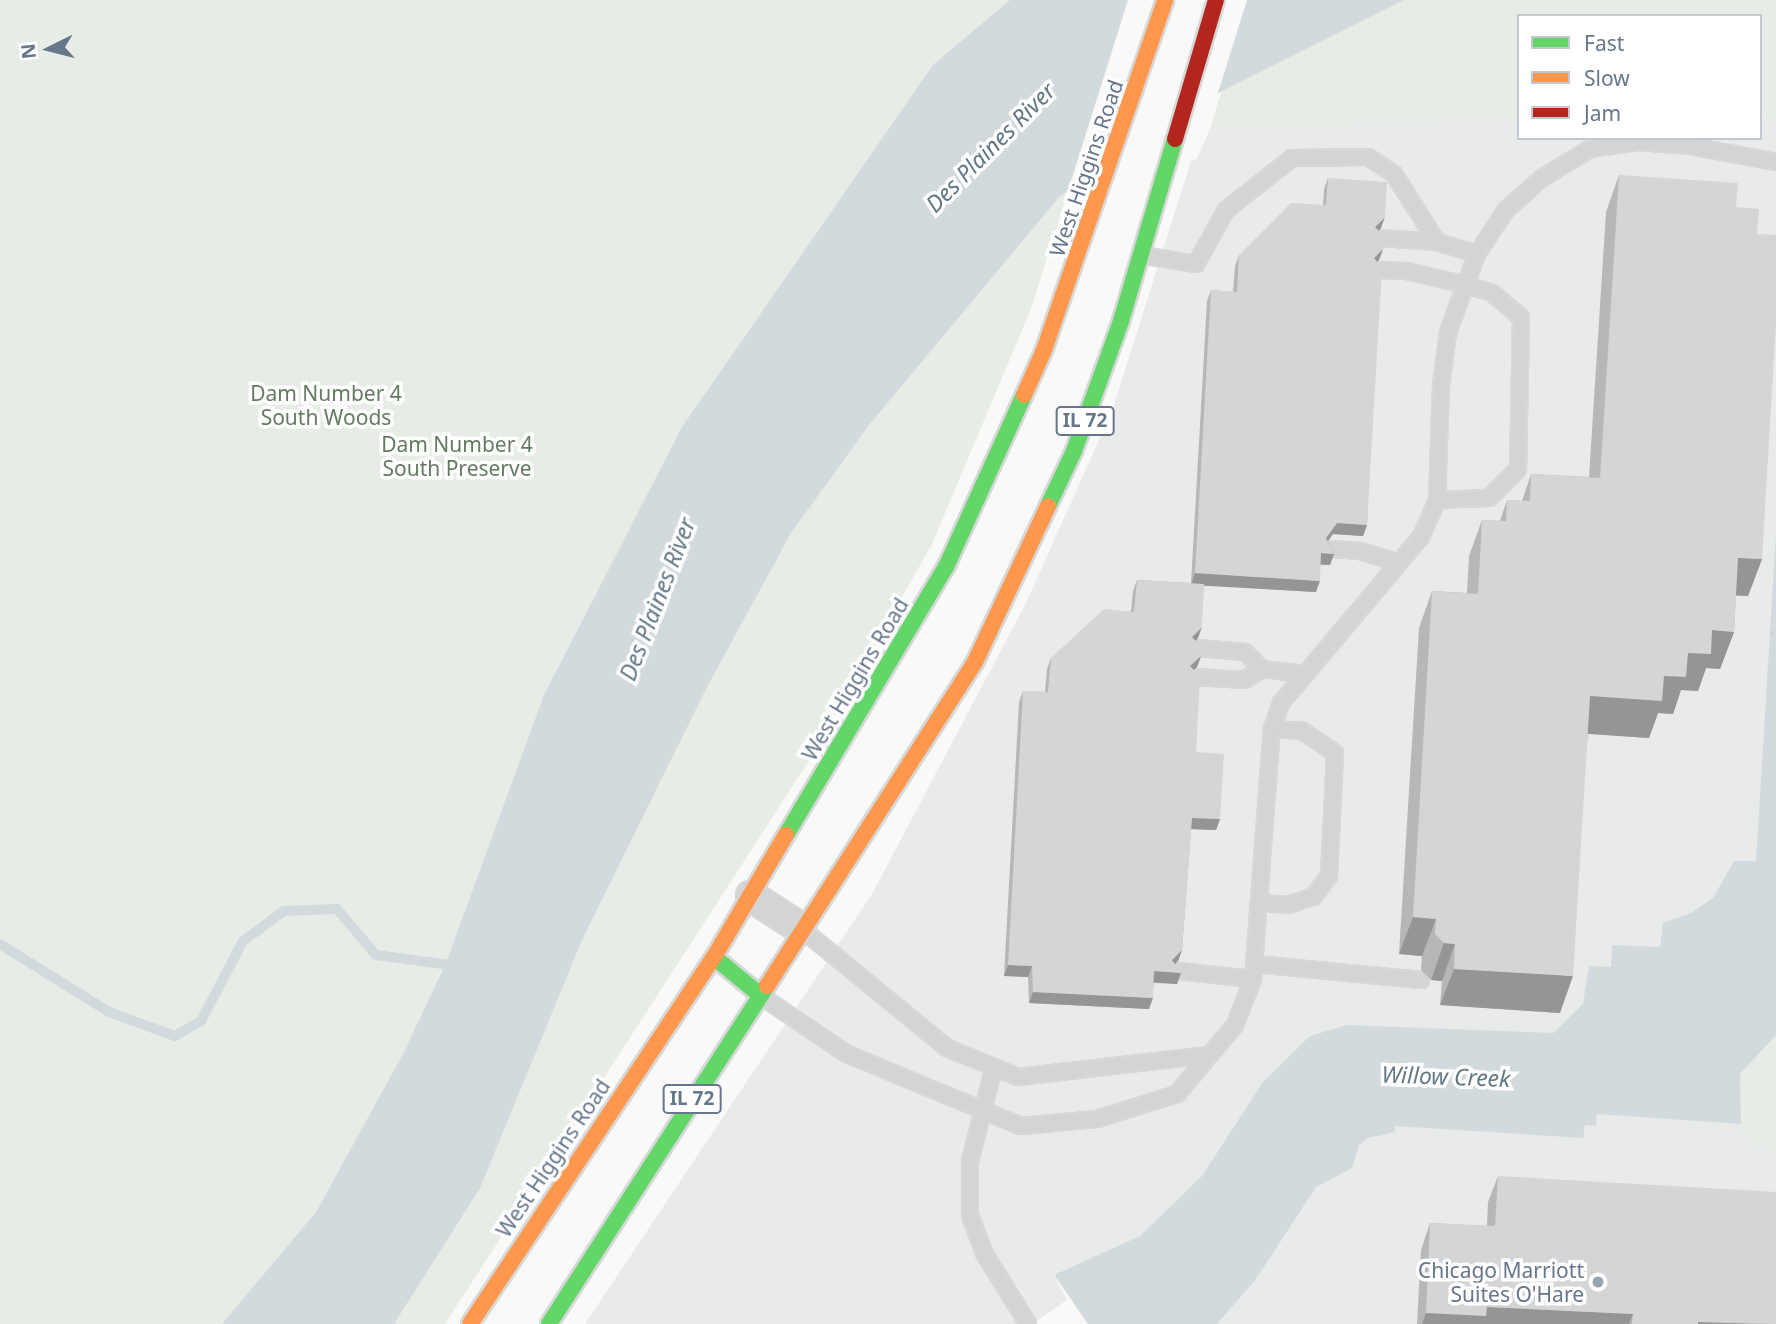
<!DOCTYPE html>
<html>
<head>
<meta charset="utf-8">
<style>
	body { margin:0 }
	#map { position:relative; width:1776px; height:1324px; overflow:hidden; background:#f9f9f8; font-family:"Noto Sans",sans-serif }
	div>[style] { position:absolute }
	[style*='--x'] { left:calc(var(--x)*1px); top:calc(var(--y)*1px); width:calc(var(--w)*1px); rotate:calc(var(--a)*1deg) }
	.built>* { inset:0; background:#e9eaea }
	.green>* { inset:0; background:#e8ece6 }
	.water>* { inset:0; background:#d2dadd }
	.pier>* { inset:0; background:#f9f9f8 }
	.stream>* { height:10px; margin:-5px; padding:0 5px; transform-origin:5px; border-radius:5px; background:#d2dadd }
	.path>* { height:4.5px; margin-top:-2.25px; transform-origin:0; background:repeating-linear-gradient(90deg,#cfd0d2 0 3.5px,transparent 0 7px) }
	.roads { filter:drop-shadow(2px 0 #d5d7d8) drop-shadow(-2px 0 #d5d7d8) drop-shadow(0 2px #d5d7d8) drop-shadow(0 -2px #d5d7d8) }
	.lane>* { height:14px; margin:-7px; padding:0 7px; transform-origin:7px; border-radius:7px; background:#d3d4d4 }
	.street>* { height:28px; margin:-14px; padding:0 14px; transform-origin:14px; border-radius:14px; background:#d3d4d4 }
	.fast>* { height:16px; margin:-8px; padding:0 8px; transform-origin:8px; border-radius:8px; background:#63d668 }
	.slow>* { height:16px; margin:-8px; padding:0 8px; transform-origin:8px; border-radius:8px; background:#ff974d }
	.jam>* { height:16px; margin:-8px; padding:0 8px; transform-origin:8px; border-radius:8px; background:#b3261e }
	.wall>* { inset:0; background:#b6b7b8 }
	.shaded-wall>* { inset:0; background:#949596 }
	.building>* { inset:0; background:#d4d5d6 }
	.dots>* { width:19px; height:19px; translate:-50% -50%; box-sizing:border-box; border:4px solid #fff; border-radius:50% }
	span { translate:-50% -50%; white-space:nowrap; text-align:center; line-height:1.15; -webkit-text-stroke:7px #fff; paint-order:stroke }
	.shield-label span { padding:2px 5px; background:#fff; border:2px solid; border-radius:5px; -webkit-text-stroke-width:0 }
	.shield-label { font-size:19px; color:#66768b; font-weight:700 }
	.street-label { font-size:21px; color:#66768b }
	.park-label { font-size:21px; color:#647b61 }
	.poi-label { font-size:21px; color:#66768b }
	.right { translate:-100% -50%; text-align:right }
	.water-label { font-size:23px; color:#627885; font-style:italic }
	.legend { position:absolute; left:1517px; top:14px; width:245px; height:126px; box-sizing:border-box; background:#fff; border:2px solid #c2c8d1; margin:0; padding:9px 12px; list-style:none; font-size:21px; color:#66768b }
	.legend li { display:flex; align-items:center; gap:14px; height:35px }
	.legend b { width:35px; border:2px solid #c2c8d1 }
	.north { position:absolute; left:14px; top:14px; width:70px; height:70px; -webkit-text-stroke:5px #fff; paint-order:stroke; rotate:264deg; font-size:19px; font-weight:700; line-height:28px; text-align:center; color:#66768b }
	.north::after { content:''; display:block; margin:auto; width:24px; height:32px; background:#66768b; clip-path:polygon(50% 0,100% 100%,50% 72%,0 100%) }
</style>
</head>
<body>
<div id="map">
	<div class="built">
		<div style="clip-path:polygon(1760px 115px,1776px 120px,1776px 1324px,585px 1324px,872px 894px,1026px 603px,1112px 411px,1191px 161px,1197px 159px,1210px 129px,1519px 119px,1519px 138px,1760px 138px)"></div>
	</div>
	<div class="green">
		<div style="clip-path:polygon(0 0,1128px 0,1031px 309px,932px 544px,812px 756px,445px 1324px,0 1324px)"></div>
		<div style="clip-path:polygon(1249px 0,1776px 0,1776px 120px,1760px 115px,1760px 16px,1519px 16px,1519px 119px,1210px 129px)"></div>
		<div style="clip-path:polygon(1776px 1035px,1776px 1149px,1754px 1147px,1753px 1136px,1740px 1135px,1740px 1074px)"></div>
	</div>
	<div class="water">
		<div style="clip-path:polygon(1010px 0,1404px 0,1222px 91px,1060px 196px,869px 425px,791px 533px,707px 687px,582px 940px,480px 1188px,394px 1324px,222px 1324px,316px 1212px,403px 1054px,446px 963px,544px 695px,682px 427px,933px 65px)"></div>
		<div style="clip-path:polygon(1776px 534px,1776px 1035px,1740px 1074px,1741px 1124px,1597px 1114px,1596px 1126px,1585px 1125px,1583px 1138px,1395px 1126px,1395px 1132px,1368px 1138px,1359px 1145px,1352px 1168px,1316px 1187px,1256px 1279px,1217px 1324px,1035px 1324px,1072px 1301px,1054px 1275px,1140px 1236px,1202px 1176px,1263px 1082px,1310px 1036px,1347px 1025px,1553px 1033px,1583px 1004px,1589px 966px,1611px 967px,1612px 945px,1660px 947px,1663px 923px,1691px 913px,1713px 898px,1734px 861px,1756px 861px)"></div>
	</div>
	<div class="pier">
		<div style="clip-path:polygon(1128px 0,1247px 0,1216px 99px,1066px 197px)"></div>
		<div style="clip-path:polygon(1052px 1272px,1088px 1324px,1032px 1324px,1067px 1300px)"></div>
	</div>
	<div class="stream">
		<div style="--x:0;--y:944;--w:128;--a:32"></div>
		<div style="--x:109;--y:1012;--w:70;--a:20"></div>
		<div style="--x:175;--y:1036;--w:30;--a:-30"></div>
		<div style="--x:201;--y:1021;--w:90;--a:-62.3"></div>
		<div style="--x:243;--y:941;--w:51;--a:-36.2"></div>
		<div style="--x:284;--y:911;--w:53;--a:-2.2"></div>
		<div style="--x:337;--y:909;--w:60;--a:49.7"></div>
		<div style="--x:376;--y:955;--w:82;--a:7.7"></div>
	</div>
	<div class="path">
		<div style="--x:1770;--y:633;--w:6;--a:0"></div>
	</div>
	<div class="roads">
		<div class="lane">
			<div style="--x:1381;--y:238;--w:56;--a:4.1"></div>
			<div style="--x:1141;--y:255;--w:56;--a:9.3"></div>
			<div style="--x:1196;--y:264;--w:62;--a:-60.9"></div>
			<div style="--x:1226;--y:210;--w:84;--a:-38.2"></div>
			<div style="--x:1292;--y:158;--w:76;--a:-0.8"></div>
			<div style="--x:1368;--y:157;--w:31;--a:33"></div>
			<div style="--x:1394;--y:174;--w:80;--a:57.7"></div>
			<div style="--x:1437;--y:242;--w:42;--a:16.7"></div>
			<div style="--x:1379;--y:270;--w:27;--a:2"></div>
			<div style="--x:1406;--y:271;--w:62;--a:13.1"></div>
			<div style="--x:1466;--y:285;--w:27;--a:17"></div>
			<div style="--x:1492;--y:293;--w:38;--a:40"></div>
			<div style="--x:1521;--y:317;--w:152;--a:91.1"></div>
			<div style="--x:1518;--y:469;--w:41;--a:135"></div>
			<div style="--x:1489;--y:498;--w:52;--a:177.8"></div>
			<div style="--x:1332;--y:549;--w:28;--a:4"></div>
			<div style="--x:1360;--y:551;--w:41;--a:17.1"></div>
			<div style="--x:1198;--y:648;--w:47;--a:4.9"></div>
			<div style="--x:1245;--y:652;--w:24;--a:45"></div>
			<div style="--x:1196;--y:677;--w:48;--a:3.6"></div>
			<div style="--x:1244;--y:680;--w:21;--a:-31"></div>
			<div style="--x:1262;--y:669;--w:43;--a:6.6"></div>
			<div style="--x:1261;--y:903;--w:27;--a:4"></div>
			<div style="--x:1288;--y:905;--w:26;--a:-18"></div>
			<div style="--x:1313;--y:897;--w:26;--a:-53"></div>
			<div style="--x:1329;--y:876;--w:123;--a:-87.2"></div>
			<div style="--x:1335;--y:753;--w:40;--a:-146"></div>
			<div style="--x:1302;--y:731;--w:30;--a:-176"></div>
			<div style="--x:803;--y:930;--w:186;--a:39.3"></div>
			<div style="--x:947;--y:1048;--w:77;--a:22.2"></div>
			<div style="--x:1018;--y:1077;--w:190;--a:-6.6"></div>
			<div style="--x:1255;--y:964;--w:167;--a:5.5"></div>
			<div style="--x:1178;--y:971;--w:75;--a:6.1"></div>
			<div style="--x:761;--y:996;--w:104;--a:34"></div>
			<div style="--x:847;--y:1054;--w:188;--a:22.5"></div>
			<div style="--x:1021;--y:1126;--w:76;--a:-5.3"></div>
			<div style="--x:1097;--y:1119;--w:84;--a:-17.4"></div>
			<div style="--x:1177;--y:1094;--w:90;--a:-50"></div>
			<div style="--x:1235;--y:1025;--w:49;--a:-68.6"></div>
			<div style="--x:1253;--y:979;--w:251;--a:-85.7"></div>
			<div style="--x:1272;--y:729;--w:28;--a:-71"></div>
			<div style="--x:1281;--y:703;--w:217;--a:-49.9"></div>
			<div style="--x:1421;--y:537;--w:40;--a:-66.6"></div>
			<div style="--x:1437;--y:500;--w:114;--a:-88"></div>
			<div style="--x:1441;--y:386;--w:54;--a:-82.6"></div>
			<div style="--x:1448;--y:332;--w:83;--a:-69.6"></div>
			<div style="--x:1477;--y:254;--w:53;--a:-56.6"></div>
			<div style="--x:1506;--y:210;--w:48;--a:-41.6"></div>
			<div style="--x:1542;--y:178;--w:56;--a:-31.1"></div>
			<div style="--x:1590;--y:149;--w:49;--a:-8.3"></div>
			<div style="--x:1638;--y:142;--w:53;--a:4.3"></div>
			<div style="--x:1691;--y:146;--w:86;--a:10.7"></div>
			<div style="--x:994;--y:1067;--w:97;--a:104.3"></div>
			<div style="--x:970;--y:1161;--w:54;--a:90"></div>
			<div style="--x:970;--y:1215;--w:40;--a:69.8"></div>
			<div style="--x:984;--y:1253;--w:84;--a:58.2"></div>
		</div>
		<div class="street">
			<div style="--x:751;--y:896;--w:59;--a:33.1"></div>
		</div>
		<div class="fast">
			<div style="--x:1048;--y:506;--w:61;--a:-64.7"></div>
			<div style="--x:1074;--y:451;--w:138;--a:-70.1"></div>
			<div style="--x:1121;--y:321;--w:190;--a:-73.5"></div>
			<div style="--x:786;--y:835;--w:312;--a:-59.2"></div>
			<div style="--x:946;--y:567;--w:189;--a:-65.6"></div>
			<div style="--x:714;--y:957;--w:60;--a:39.6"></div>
			<div style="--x:549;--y:1324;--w:402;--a:-57.2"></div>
		</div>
		<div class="slow">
			<div style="--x:1024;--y:395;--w:49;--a:-66"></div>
			<div style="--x:1044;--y:350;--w:370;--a:-70.9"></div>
			<div style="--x:767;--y:986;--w:385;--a:-57.3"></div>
			<div style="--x:975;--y:662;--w:172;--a:-64.9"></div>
			<div style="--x:470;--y:1324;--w:441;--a:-56.4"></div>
			<div style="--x:714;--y:957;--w:142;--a:-59.5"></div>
		</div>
		<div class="jam">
			<div style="--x:1175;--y:139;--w:145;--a:-73.6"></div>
		</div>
	</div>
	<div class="wall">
		<div style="clip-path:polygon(1619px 175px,1736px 207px,1757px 234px,1762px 559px,1748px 596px,1736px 595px,1734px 632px,1720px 669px,1706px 668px,1698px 691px,1681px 690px,1673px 714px,1658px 713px,1649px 738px,1588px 734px,1560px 1013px,1440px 1005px,1442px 981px,1431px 980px,1421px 970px,1422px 956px,1399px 954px,1419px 628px,1432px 591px,1467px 593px,1469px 556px,1482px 520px,1500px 521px,1507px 500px,1522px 501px,1531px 474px,1589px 477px,1606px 212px)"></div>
		<div style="clip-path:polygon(1328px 178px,1381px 228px,1379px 231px,1383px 249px,1379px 260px,1377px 262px,1367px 525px,1363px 536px,1333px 534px,1328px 541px,1334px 554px,1330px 565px,1320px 565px,1316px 592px,1204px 585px,1198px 638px,1196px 641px,1201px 656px,1197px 667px,1194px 670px,1196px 752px,1220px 819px,1216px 830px,1191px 829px,1182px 950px,1178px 961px,1175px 964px,1177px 984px,1154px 983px,1149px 1009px,1029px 1003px,1028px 977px,1004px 976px,1019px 702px,1023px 691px,1045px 692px,1047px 669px,1051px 658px,1131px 611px,1133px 591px,1137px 580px,1191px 583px,1207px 301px,1211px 290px,1233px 292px,1235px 266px,1239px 255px,1323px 205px,1324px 189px)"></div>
		<div style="clip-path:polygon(1498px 1176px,1776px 1324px,1417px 1324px,1421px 1250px,1430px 1223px,1487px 1226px,1488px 1202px)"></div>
	</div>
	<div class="shaded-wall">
		<div style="clip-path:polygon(1385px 217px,1381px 228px,1371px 238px,1375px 227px)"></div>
		<div style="clip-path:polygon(1383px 249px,1379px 260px,1369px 269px,1374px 258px)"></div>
		<div style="clip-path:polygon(1337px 523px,1367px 525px,1363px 536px,1333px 534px,1322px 549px,1326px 538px)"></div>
		<div style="clip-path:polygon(1321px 553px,1334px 554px,1330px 565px,1317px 564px)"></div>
		<div style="clip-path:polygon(1738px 558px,1762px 559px,1748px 596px,1725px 595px)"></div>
		<div style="clip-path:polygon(1195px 573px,1320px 581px,1316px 592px,1191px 585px)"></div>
		<div style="clip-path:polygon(1202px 627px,1198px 638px,1188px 648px,1192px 637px)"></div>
		<div style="clip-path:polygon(1712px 630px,1734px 632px,1720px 669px,1706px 668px,1698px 691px,1681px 690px,1673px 714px,1658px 713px,1649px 738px,1577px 733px,1590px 696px,1688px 653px)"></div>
		<div style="clip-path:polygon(1201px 656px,1197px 667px,1186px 677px,1190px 666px)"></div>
		<div style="clip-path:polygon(1192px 818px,1220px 819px,1216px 830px,1188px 829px)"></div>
		<div style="clip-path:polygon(1413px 917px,1436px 919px,1422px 956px,1399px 954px)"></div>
		<div style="clip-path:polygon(1444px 943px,1455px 944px,1442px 981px,1431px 980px)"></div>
		<div style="clip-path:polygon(1182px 950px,1178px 961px,1168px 971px,1172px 960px)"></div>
		<div style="clip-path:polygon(1008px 965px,1032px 966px,1028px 977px,1004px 976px)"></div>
		<div style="clip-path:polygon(1454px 969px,1573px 976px,1560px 1013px,1440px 1005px)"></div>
		<div style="clip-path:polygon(1154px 971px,1181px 973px,1177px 984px,1150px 982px)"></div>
		<div style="clip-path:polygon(1033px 992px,1153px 998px,1149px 1009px,1029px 1003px)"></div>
		<div style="clip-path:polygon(1487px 1307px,1633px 1314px,1629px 1324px,1422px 1324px,1426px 1313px)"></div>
		<div style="clip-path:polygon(1698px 1322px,1753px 1324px,1697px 1324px)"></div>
	</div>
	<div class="building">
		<div style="clip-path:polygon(1619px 175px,1738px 183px,1736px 207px,1759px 209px,1757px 234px,1776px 235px,1776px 323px,1762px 559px,1738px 558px,1734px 632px,1712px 630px,1711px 654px,1688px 653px,1686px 677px,1664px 676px,1662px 701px,1590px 696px,1573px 976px,1454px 969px,1455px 944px,1444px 943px,1435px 934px,1436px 919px,1413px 917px,1432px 591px,1478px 594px,1482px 520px,1506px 521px,1507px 500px,1530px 501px,1531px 474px,1600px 478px)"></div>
		<div style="clip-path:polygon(1328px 178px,1387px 182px,1385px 217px,1375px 227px,1384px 236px,1383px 249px,1374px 258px,1382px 268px,1367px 525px,1337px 523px,1326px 538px,1334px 554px,1321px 553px,1320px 581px,1195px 573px,1211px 290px,1237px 292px,1239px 255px,1291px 203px,1326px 205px)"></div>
		<div style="clip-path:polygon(1137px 580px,1204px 584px,1202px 627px,1192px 637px,1201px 647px,1201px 656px,1190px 666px,1200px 676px,1196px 752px,1224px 754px,1220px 819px,1192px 818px,1182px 950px,1172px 960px,1181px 973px,1154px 971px,1153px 998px,1033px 992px,1032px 966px,1008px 965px,1023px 691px,1048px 692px,1051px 658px,1104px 609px,1134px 612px)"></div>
		<div style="clip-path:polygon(1498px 1176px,1776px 1192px,1776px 1324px,1698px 1322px,1698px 1324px,1632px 1324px,1633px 1314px,1487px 1307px,1486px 1316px,1426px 1313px,1430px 1223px,1495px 1226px)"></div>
	</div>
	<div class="dots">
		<div style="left:1598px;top:1282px;background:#99a4b1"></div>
	</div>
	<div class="shield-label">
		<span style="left:1085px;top:421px">IL 72</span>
		<span style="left:692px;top:1099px">IL 72</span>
	</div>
	<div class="street-label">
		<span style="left:1086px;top:168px;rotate:-71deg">West Higgins Road</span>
		<span style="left:855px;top:679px;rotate:-59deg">West Higgins Road</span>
		<span style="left:553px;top:1158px;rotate:-56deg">West Higgins Road</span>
	</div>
	<div class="park-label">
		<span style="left:326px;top:405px">Dam Number 4<br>South Woods</span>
		<span style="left:457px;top:456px">Dam Number 4<br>South Preserve</span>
	</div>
	<div class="poi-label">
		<span class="right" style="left:1584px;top:1282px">Chicago Marriott<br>Suites O'Hare</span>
	</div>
	<div class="water-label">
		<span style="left:990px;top:147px;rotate:-45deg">Des Plaines River</span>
		<span style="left:657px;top:599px;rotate:-69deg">Des Plaines River</span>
		<span style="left:1446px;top:1076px;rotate:2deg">Willow Creek</span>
	</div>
	<ul class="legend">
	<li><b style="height:9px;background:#63d668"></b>Fast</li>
	<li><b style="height:9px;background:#ff974d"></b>Slow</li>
	<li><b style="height:9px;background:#b3261e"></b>Jam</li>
	</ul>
	<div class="north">N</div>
</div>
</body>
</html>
